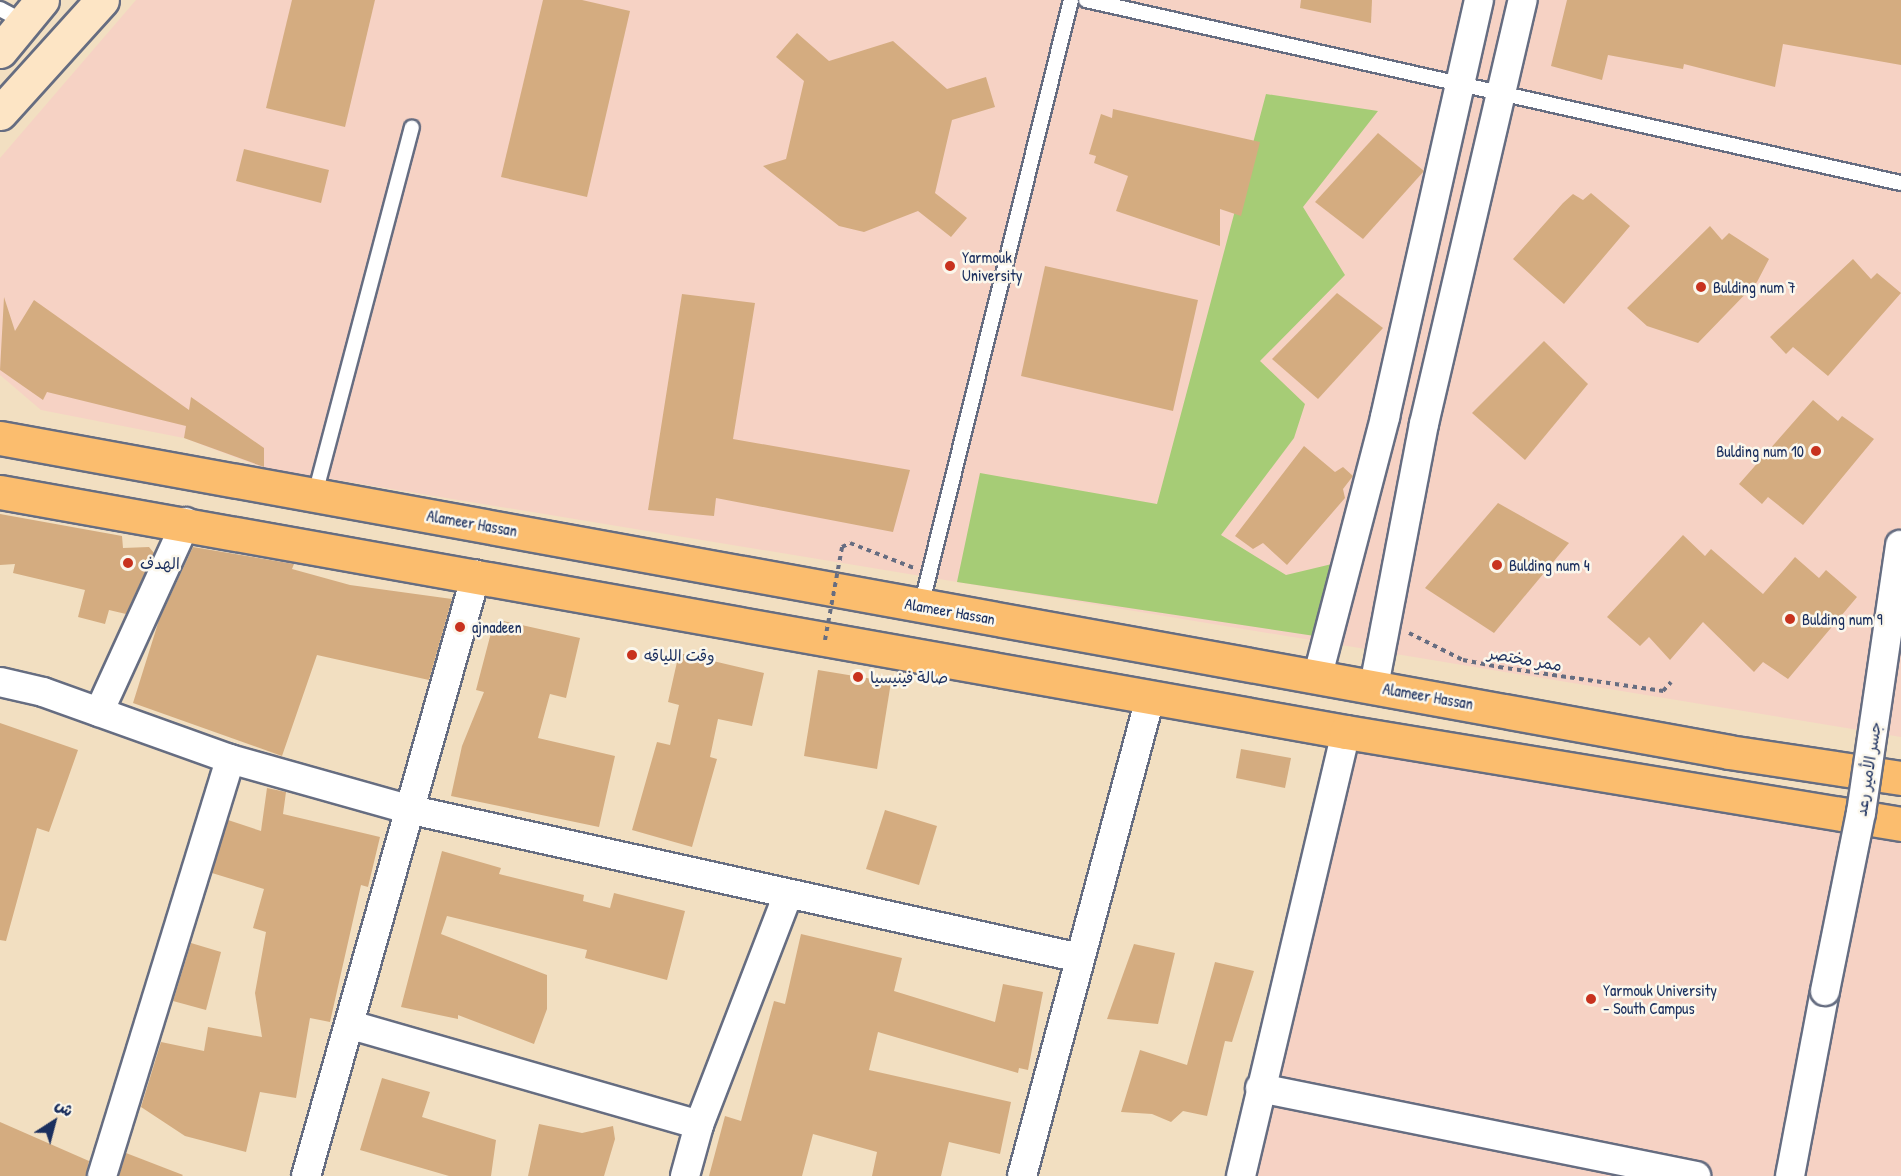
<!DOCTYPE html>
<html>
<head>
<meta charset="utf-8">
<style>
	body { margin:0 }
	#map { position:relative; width:1901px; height:1176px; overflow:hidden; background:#f2dfc1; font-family:"Patrick Hand","Playpen Sans Arabic",sans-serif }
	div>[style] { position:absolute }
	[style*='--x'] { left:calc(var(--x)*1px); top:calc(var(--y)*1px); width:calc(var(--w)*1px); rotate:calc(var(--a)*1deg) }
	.built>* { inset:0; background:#f6d2c4 }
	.green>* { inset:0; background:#a6cc76 }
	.building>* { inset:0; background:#d4ac80 }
	.path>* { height:4px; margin-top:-2px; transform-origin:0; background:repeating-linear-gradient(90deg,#666d81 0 4.5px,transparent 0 9px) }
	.roads { filter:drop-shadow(2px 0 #666d81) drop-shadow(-2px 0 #666d81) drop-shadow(0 2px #666d81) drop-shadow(0 -2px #666d81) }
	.service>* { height:14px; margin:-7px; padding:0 7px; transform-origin:7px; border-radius:7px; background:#fff }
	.minor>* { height:28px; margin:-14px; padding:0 14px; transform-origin:14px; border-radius:14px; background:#fff }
	.secondary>* { height:33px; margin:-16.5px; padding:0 16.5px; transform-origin:16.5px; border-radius:16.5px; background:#fde5c5 }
	.primary>* { height:33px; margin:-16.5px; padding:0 16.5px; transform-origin:16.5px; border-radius:16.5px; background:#fbbd6e }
	.path-bridge>* { height:4px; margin-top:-2px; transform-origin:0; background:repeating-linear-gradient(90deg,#666d81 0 4.5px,transparent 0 9px) }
	.bridges { filter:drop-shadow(2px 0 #666d81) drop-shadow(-2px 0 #666d81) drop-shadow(0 2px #666d81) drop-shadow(0 -2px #666d81) }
	.minor-bridge>* { height:28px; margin:-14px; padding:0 14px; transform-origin:14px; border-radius:14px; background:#fff }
	.dots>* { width:16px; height:16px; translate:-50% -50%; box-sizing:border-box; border:3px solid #fbf7ec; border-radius:50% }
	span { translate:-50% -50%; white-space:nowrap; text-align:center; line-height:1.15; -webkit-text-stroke:5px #fbf7ec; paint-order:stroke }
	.poi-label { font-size:16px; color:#1b2f5e }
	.left { translate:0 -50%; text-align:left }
	.right { translate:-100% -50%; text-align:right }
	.street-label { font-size:16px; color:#1b2f5e }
	.north { position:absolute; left:24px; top:1092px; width:60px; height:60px; -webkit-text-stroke:4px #fbf7ec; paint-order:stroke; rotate:36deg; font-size:16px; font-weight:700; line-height:24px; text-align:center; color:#1b2f5e }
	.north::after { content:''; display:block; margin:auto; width:21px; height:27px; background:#1b2f5e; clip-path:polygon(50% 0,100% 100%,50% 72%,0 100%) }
</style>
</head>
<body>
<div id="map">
	<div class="built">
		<div style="clip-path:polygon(136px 0,1901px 0,1901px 737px,264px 468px,184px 438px,41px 410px,0 375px,0 158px)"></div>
		<div style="clip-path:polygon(1346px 732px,1901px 822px,1901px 1176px,1239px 1176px)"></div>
	</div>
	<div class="green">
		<div style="clip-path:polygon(1266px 94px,1378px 111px,1303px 207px,1345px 275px,1260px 361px,1305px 404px,1294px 438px,1221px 535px,1286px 575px,1332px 564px,1328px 638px,957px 582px,980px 473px,1157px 504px)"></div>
	</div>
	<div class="building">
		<div style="clip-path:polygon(292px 0,375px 0,345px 127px,266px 108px)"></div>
		<div style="clip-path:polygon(543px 0,582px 0,630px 11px,587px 197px,501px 177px)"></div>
		<div style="clip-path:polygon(1301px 0,1372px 0,1371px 23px,1300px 8px)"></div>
		<div style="clip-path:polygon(1567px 0,1901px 0,1901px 65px,1783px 44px,1775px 87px,1684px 64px,1683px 69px,1608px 55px,1602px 80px,1551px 66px)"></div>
		<div style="clip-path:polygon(797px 33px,829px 61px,893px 41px,947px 89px,986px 77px,995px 107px,952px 120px,935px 193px,967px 218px,951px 237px,918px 211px,864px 232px,839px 226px,763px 166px,786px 159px,804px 81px,776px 57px)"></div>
		<div style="clip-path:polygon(1113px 109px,1260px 142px,1241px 216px,1220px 209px,1220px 246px,1116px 211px,1128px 176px,1094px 163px,1096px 156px,1089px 154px,1101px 114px,1112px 118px)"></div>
		<div style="clip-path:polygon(1378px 133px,1424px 171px,1363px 239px,1315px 202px)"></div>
		<div style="clip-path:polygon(244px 149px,329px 170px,321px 203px,236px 181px)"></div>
		<div style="clip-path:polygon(1591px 193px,1630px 226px,1564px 304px,1513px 259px,1563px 203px,1573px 194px,1583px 200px)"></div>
		<div style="clip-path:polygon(1710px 226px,1722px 240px,1729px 233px,1769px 259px,1757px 282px,1698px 343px,1647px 326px,1627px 308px)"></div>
		<div style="clip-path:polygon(1853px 259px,1871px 279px,1877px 273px,1901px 293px,1828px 376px,1793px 347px,1786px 354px,1770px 337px)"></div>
		<div style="clip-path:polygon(1045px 266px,1198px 300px,1173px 411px,1021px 376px)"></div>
		<div style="clip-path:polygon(1337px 293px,1383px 328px,1318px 399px,1272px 359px)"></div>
		<div style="clip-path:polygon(682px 294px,755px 303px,733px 439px,910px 470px,893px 532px,716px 498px,714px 516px,648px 510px)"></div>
		<div style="clip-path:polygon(4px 297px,15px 331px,34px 300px,189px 410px,191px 397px,264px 448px,264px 467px,184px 438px,186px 426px,47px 392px,43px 400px,0 370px)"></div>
		<div style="clip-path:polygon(1544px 341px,1588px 384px,1525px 460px,1472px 413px)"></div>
		<div style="clip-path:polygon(1813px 400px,1838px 421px,1842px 416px,1874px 439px,1803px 525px,1768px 497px,1762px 504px,1739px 484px)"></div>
		<div style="clip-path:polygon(1304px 446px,1335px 472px,1343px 467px,1353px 476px,1343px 489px,1345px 498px,1287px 565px,1263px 543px,1253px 549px,1235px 536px)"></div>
		<div style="clip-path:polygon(1498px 503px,1569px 543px,1494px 633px,1425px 588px)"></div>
		<div style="clip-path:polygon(0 514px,122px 536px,123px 548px,149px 547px,154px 553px,126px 614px,109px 610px,105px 624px,78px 617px,85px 590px,13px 573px,15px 564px,0 565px)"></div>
		<div style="clip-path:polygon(1683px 535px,1705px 556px,1711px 549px,1763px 594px,1795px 557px,1819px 578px,1826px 570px,1857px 597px,1788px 679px,1763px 662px,1754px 672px,1703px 622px,1670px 660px,1649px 637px,1640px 646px,1607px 617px)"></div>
		<div style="clip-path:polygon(193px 547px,294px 564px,292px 569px,350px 585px,452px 599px,429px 680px,317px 655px,282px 756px,133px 703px,159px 620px)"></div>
		<div style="clip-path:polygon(499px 620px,580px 638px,566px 698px,550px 694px,538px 738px,615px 756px,599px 827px,451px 796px,462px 746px,484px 692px,476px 690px,492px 629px)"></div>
		<div style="clip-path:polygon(679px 653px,764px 673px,752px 726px,718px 719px,710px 757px,717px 759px,692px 847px,632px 830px,657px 742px,670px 745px,679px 705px,668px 702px)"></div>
		<div style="clip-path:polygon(818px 670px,891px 682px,877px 769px,804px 756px)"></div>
		<div style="clip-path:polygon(0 723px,78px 750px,49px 832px,37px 828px,6px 941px,0 940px)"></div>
		<div style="clip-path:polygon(1241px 749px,1291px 758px,1285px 788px,1236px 778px)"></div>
		<div style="clip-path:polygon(267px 788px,286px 792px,283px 814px,380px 837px,368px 887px,361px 885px,330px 1022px,310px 1018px,296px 1098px,260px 1092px,246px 1152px,185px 1136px,141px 1107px,161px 1042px,204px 1051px,208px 1027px,262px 1037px,255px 993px,266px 932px,253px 928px,264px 889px,212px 873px,228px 820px,261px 831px)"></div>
		<div style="clip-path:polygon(885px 810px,937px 826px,919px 885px,866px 869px)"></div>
		<div style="clip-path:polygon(442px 851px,501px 868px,499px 874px,584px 895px,583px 901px,610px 908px,614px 893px,685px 911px,667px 980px,585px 958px,587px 950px,447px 916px,441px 934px,547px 975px,547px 1009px,534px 1044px,458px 1015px,458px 1019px,401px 1007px)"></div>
		<div style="clip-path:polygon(801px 934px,902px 958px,894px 991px,995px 1022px,1003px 984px,1043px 992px,1028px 1070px,1019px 1068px,1018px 1073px,878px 1032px,869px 1070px,1011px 1102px,1000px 1154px,949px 1142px,941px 1176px,872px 1176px,877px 1152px,813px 1134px,802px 1176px,709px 1176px,725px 1116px,741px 1121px,774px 1001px,785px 1004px)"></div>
		<div style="clip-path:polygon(191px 943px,221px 952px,206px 1010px,173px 1001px)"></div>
		<div style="clip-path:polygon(1134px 944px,1175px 953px,1158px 1024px,1107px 1019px)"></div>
		<div style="clip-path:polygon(1215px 962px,1254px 971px,1232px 1042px,1225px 1041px,1207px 1116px,1183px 1111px,1171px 1122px,1152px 1114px,1121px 1112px,1140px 1050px,1187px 1065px)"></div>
		<div style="clip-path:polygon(382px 1078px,430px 1092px,422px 1117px,496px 1140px,491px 1176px,449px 1176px,360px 1150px)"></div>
		<div style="clip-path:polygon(0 1122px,89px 1161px,86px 1176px,0 1176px)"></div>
		<div style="clip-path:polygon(539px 1124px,582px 1133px,613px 1126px,615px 1139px,604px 1176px,528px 1176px)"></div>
		<div style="clip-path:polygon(126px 1153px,183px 1175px,182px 1176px,119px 1176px)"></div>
	</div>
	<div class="path">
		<div style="--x:842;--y:547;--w:9;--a:-27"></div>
		<div style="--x:850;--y:543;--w:69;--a:21.3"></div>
		<div style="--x:1409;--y:633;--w:60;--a:26.6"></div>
		<div style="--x:1463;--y:660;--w:37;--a:11"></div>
		<div style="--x:1499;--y:667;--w:166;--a:8.3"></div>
		<div style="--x:1663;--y:691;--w:12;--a:-48"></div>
	</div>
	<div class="roads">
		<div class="service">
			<div style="--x:1086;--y:0;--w:835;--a:12.66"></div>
			<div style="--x:0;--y:9;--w:26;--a:28"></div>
			<div style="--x:315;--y:494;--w:379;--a:-75.2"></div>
			<div style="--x:921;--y:606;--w:624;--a:-76.1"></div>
		</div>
		<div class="minor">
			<div style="--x:1318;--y:675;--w:267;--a:-75.4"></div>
			<div style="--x:1385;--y:417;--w:427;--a:-77.3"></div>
			<div style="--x:0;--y:682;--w:44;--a:13.1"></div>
			<div style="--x:43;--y:692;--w:199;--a:19.7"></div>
			<div style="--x:230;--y:759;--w:189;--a:15.7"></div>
			<div style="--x:412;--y:810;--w:684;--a:12.49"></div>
			<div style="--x:1374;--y:686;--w:267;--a:-79.2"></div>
			<div style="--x:1424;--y:424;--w:435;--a:-76.9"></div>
			<div style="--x:99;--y:712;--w:209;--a:-65.4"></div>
			<div style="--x:351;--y:1025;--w:362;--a:16"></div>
			<div style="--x:699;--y:1125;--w:53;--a:105.4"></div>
			<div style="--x:1260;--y:1088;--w:445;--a:11.4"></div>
			<div style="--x:699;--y:1125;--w:244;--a:-68.9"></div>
			<div style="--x:102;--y:1176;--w:436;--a:-72.9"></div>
			<div style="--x:306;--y:1176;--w:625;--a:-74.21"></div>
			<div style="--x:1022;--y:1176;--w:495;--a:-75"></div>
			<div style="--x:1241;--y:1176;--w:456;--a:-76.7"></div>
			<div style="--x:1790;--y:1176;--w:188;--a:-79.3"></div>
		</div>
		<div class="secondary">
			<div style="--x:0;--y:51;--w:66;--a:-50.5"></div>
			<div style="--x:0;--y:113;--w:152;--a:-47.9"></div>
		</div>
		<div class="primary">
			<div style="--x:0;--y:438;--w:1757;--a:10.29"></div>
			<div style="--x:1729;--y:752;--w:174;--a:8.6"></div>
			<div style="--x:0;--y:492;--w:1367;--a:10.11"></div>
			<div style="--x:1346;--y:732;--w:563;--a:9.41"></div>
		</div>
	</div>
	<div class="path-bridge">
		<div style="--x:825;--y:640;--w:95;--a:-79.6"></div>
	</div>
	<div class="bridges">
		<div class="minor-bridge">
			<div style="--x:1825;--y:991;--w:182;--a:-78.6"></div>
			<div style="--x:1861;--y:813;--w:271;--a:-81.7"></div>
		</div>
	</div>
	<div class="dots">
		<div style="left:950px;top:266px;background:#c8321e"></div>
		<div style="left:1701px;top:287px;background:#c8321e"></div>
		<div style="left:1816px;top:451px;background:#c8321e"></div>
		<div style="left:128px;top:563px;background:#c8321e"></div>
		<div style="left:1497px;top:565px;background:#c8321e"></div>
		<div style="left:1790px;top:619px;background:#c8321e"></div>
		<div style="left:460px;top:627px;background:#c8321e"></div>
		<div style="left:632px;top:655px;background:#c8321e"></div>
		<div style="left:858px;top:677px;background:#c8321e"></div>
		<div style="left:1591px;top:999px;background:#c8321e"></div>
	</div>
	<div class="poi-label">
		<span class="left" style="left:962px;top:266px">Yarmouk<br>University</span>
		<span class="left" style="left:1713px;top:287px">Bulding num 7</span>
		<span class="right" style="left:1804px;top:451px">Bulding num 10</span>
		<span class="left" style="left:140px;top:563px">الهدف</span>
		<span class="left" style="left:1509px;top:565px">Bulding num 4</span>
		<span class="left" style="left:1802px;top:619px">Bulding num 9</span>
		<span class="left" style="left:472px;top:627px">ajnadeen</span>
		<span class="left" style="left:644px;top:655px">وقت اللياقه</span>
		<span class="left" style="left:870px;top:677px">صالة فينيسيا</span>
		<span class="left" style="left:1603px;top:999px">Yarmouk University<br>- South Campus</span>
	</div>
	<div class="street-label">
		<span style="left:472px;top:523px;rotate:10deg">Alameer Hassan</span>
		<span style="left:950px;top:611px;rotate:10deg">Alameer Hassan</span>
		<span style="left:1525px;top:659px;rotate:10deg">ممر مختصر</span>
		<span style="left:1428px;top:696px;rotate:10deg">Alameer Hassan</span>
		<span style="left:1868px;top:769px;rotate:-81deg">جسر الأمير رعد</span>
	</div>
	<div class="north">ش</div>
</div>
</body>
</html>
